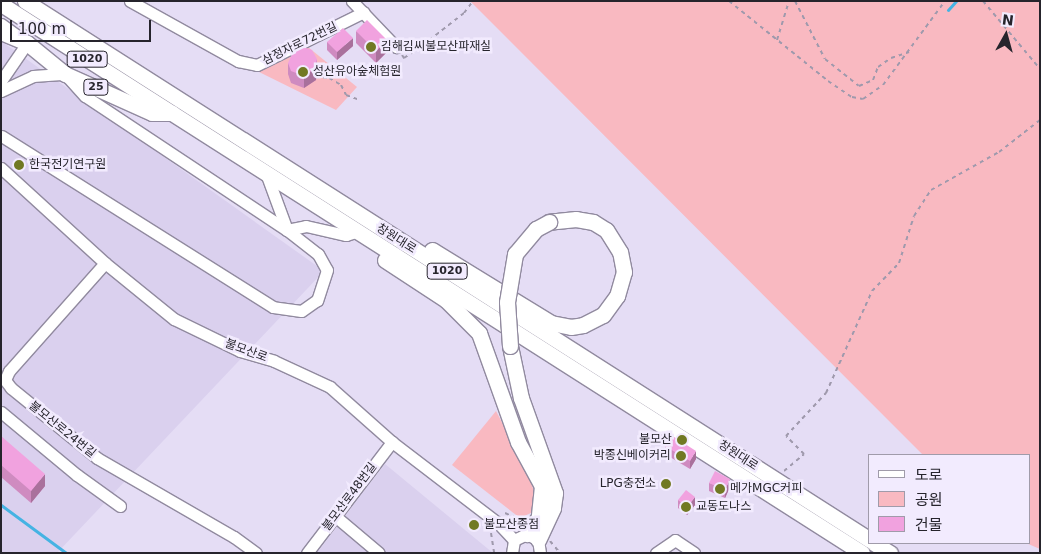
<!DOCTYPE html>
<html>
<head>
<meta charset="utf-8">
<style>
	body { margin:0 }
	#map { position:relative; width:1041px; height:554px; overflow:hidden; background:#e5ddf5; font-family:"DejaVu Sans","Noto Sans KR",sans-serif }
	div>[style] { position:absolute }
	[style*='--x'] { left:calc(var(--x)*1px); top:calc(var(--y)*1px); width:calc(var(--w)*1px); rotate:calc(var(--a)*1deg) }
	.built>* { inset:0; background:#dad0ee }
	.green>* { inset:0; background:#f9b9c1 }
	.stream>* { height:3px; margin:-1.5px; padding:0 1.5px; transform-origin:1.5px; border-radius:1.5px; background:#45b3e3 }
	.path>* { height:2px; margin-top:-1px; transform-origin:0; background:repeating-linear-gradient(90deg,#9f99ac 0 4px,transparent 0 8px) }
	.roads { filter:drop-shadow(1px 0 #918a9f) drop-shadow(-1px 0 #918a9f) drop-shadow(0 1px #918a9f) drop-shadow(0 -1px #918a9f) }
	.minor>* { height:11px; margin:-5.5px; padding:0 5.5px; transform-origin:5.5px; border-radius:5.5px; background:#fff }
	.major>* { height:15px; margin:-7.5px; padding:0 7.5px; transform-origin:7.5px; border-radius:7.5px; background:#fff }
	.bridges { filter:drop-shadow(1px 0 #918a9f) drop-shadow(-1px 0 #918a9f) drop-shadow(0 1px #918a9f) drop-shadow(0 -1px #918a9f) }
	.major-bridge>* { height:15px; margin:-7.5px; padding:0 7.5px; transform-origin:7.5px; border-radius:7.5px; background:#fff }
	.wall>* { inset:0; background:#cf8bc0 }
	.shaded-wall>* { inset:0; background:#a9719c }
	.building>* { inset:0; background:#f1a2df }
	.dots>* { width:14px; height:14px; translate:-50% -50%; box-sizing:border-box; border:2px solid #f2ebfe; border-radius:50% }
	span { translate:-50% -50%; white-space:nowrap; text-align:center; line-height:1.15; -webkit-text-stroke:5px #f2ebfe; paint-order:stroke }
	.shield-label span { padding:1px 4px; background:#f2ebfe; border:1px solid; border-radius:4px; -webkit-text-stroke-width:0 }
	.shield-label { font-size:11px; color:#26242c; font-weight:700 }
	.street-label { font-size:12px; color:#26242c }
	.poi-label { font-size:12px; color:#26242c }
	.left { translate:0 -50%; text-align:left }
	.right { translate:-100% -50%; text-align:right }
	.frame { position:absolute; inset:0; border:2px solid #26242c; pointer-events:none }
	.legend { position:absolute; left:868px; top:454px; width:162px; height:90px; box-sizing:border-box; background:#f2ebfe; border:1px solid #a09baa; margin:0; padding:6px 9px; list-style:none; font-size:15px; color:#26242c }
	.legend li { display:flex; align-items:center; gap:10px; height:25px }
	.legend b { width:25px; border:1px solid #a09baa }
	.north { position:absolute; left:981px; top:10px; width:50px; height:50px; -webkit-text-stroke:4px #f2ebfe; paint-order:stroke; rotate:7deg; font-size:14px; font-weight:700; line-height:20px; text-align:center; color:#26242c }
	.north::after { content:''; display:block; margin:auto; width:18px; height:22px; background:#26242c; clip-path:polygon(50% 0,100% 100%,50% 72%,0 100%) }
	.scale { position:absolute; left:10px; top:20px; width:141px; height:22px; box-sizing:border-box; border:2px solid #26242c; border-top:0; padding-left:6px; font-size:15px; line-height:18px; white-space:nowrap; color:#26242c; -webkit-text-stroke:4px #f2ebfe; paint-order:stroke }
</style>
</head>
<body>
<div id="map">
	<div class="built">
		<div style="clip-path:polygon(1px 41px,324px 271px,57px 553px,1px 553px)"></div>
		<div style="clip-path:polygon(385px 464px,493px 553px,317px 553px)"></div>
	</div>
	<div class="green">
		<div style="clip-path:polygon(470px 1px,1040px 1px,1040px 549px,1026px 543px,1030px 543px,1030px 455px,923px 455px)"></div>
		<div style="clip-path:polygon(308px 47px,357px 87px,336px 110px,255px 70px)"></div>
		<div style="clip-path:polygon(496px 411px,527px 470px,536px 498px,533px 512px,520px 518px,452px 465px)"></div>
	</div>
	<div class="stream">
		<div style="--x:948;--y:10;--w:12;--a:-48"></div>
		<div style="--x:1;--y:505;--w:81;--a:36.4"></div>
	</div>
	<div class="path">
		<div style="--x:729;--y:1;--w:127;--a:38.9"></div>
		<div style="--x:828;--y:81;--w:29;--a:34"></div>
		<div style="--x:852;--y:97;--w:11;--a:10"></div>
		<div style="--x:863;--y:99;--w:24;--a:-35"></div>
		<div style="--x:883;--y:85;--w:104;--a:-53.6"></div>
		<div style="--x:795;--y:1;--w:65;--a:62.7"></div>
		<div style="--x:825;--y:59;--w:43;--a:38.5"></div>
		<div style="--x:859;--y:86;--w:15;--a:-23"></div>
		<div style="--x:873;--y:80;--w:14;--a:-69"></div>
		<div style="--x:878;--y:67;--w:16;--a:-35"></div>
		<div style="--x:891;--y:58;--w:19;--a:-18"></div>
		<div style="--x:983;--y:1;--w:89;--a:50"></div>
		<div style="--x:777;--y:40;--w:41;--a:-72.9"></div>
		<div style="--x:402;--y:55;--w:4;--a:56"></div>
		<div style="--x:404;--y:58;--w:23;--a:-34"></div>
		<div style="--x:423;--y:45;--w:52;--a:-38"></div>
		<div style="--x:464;--y:13;--w:15;--a:-53"></div>
		<div style="--x:315;--y:77;--w:14;--a:4"></div>
		<div style="--x:329;--y:78;--w:14;--a:30"></div>
		<div style="--x:341;--y:85;--w:11;--a:63"></div>
		<div style="--x:346;--y:95;--w:12;--a:20"></div>
		<div style="--x:784;--y:471;--w:26;--a:-40"></div>
		<div style="--x:804;--y:454;--w:25;--a:-135"></div>
		<div style="--x:786;--y:436;--w:59;--a:-47.1"></div>
		<div style="--x:826;--y:393;--w:112;--a:-65.7"></div>
		<div style="--x:872;--y:291;--w:39;--a:-46"></div>
		<div style="--x:899;--y:263;--w:49;--a:-72.3"></div>
		<div style="--x:914;--y:216;--w:31;--a:-57"></div>
		<div style="--x:931;--y:190;--w:78;--a:-29.2"></div>
		<div style="--x:999;--y:152;--w:52;--a:-38"></div>
		<div style="--x:505;--y:513;--w:17;--a:24"></div>
		<div style="--x:491;--y:533;--w:20;--a:81"></div>
		<div style="--x:550;--y:541;--w:16;--a:50"></div>
		<div style="--x:990;--y:553;--w:8;--a:0"></div>
	</div>
	<div class="roads">
		<div class="minor">
			<div style="--x:130;--y:1;--w:124;--a:29.1"></div>
			<div style="--x:238;--y:61;--w:19;--a:12"></div>
			<div style="--x:257;--y:65;--w:119;--a:-26.4"></div>
			<div style="--x:352;--y:1;--w:64;--a:46.3"></div>
			<div style="--x:1;--y:24;--w:32;--a:36"></div>
			<div style="--x:27;--y:43;--w:46;--a:124.4"></div>
			<div style="--x:1;--y:91;--w:35;--a:-25"></div>
			<div style="--x:33;--y:76;--w:32;--a:-4"></div>
			<div style="--x:65;--y:74;--w:30;--a:48"></div>
			<div style="--x:85;--y:96;--w:242;--a:33.6"></div>
			<div style="--x:287;--y:230;--w:39;--a:38"></div>
			<div style="--x:318;--y:254;--w:18;--a:61"></div>
			<div style="--x:327;--y:270;--w:32;--a:108"></div>
			<div style="--x:317;--y:300;--w:19;--a:145"></div>
			<div style="--x:301;--y:311;--w:28;--a:-172"></div>
			<div style="--x:273;--y:307;--w:321;--a:-147.8"></div>
			<div style="--x:1;--y:168;--w:141;--a:42.4"></div>
			<div style="--x:105;--y:263;--w:89;--a:39.1"></div>
			<div style="--x:174;--y:319;--w:73;--a:25.9"></div>
			<div style="--x:240;--y:351;--w:35;--a:16"></div>
			<div style="--x:274;--y:361;--w:62;--a:24.9"></div>
			<div style="--x:330;--y:387;--w:83;--a:41.6"></div>
			<div style="--x:392;--y:442;--w:133;--a:37.4"></div>
			<div style="--x:498;--y:523;--w:23;--a:47"></div>
			<div style="--x:266;--y:173;--w:61;--a:69.8"></div>
			<div style="--x:287;--y:230;--w:19;--a:-12"></div>
			<div style="--x:306;--y:226;--w:41;--a:12.7"></div>
			<div style="--x:346;--y:235;--w:13;--a:-18"></div>
			<div style="--x:105;--y:263;--w:144;--a:131.6"></div>
			<div style="--x:9;--y:371;--w:10;--a:114"></div>
			<div style="--x:5;--y:380;--w:10;--a:53"></div>
			<div style="--x:11;--y:388;--w:111;--a:39.1"></div>
			<div style="--x:97;--y:458;--w:158;--a:30"></div>
			<div style="--x:234;--y:537;--w:27;--a:36"></div>
			<div style="--x:1;--y:412;--w:99;--a:39.7"></div>
			<div style="--x:77;--y:475;--w:53;--a:35.8"></div>
			<div style="--x:335;--y:516;--w:57;--a:40.1"></div>
			<div style="--x:307;--y:553;--w:140;--a:-52.6"></div>
			<div style="--x:512;--y:553;--w:13;--a:-81"></div>
			<div style="--x:514;--y:540;--w:14;--a:-25"></div>
			<div style="--x:527;--y:534;--w:13;--a:29"></div>
			<div style="--x:538;--y:540;--w:13;--a:81"></div>
			<div style="--x:656;--y:553;--w:23;--a:-34"></div>
			<div style="--x:675;--y:540;--w:23;--a:34"></div>
		</div>
		<div class="major">
			<div style="--x:25;--y:1;--w:1002;--a:32.53"></div>
			<div style="--x:1;--y:4;--w:1021;--a:32.52"></div>
			<div style="--x:1;--y:32;--w:28;--a:23"></div>
			<div style="--x:27;--y:43;--w:49;--a:39.2"></div>
			<div style="--x:65;--y:74;--w:95;--a:24.1"></div>
			<div style="--x:152;--y:113;--w:20;--a:0"></div>
			<div style="--x:432;--y:250;--w:140;--a:31.5"></div>
			<div style="--x:551;--y:323;--w:20;--a:11"></div>
			<div style="--x:571;--y:327;--w:12;--a:-9"></div>
			<div style="--x:583;--y:325;--w:22;--a:-27"></div>
			<div style="--x:603;--y:315;--w:24;--a:-54"></div>
			<div style="--x:617;--y:296;--w:25;--a:-74"></div>
			<div style="--x:624;--y:272;--w:20;--a:-101"></div>
			<div style="--x:620;--y:252;--w:26;--a:-122"></div>
			<div style="--x:606;--y:230;--w:15;--a:-148"></div>
			<div style="--x:593;--y:222;--w:17;--a:-170"></div>
			<div style="--x:576;--y:219;--w:27;--a:174"></div>
			<div style="--x:385;--y:260;--w:73;--a:33.3"></div>
			<div style="--x:446;--y:300;--w:47;--a:45"></div>
			<div style="--x:479;--y:333;--w:116;--a:70.3"></div>
			<div style="--x:518;--y:442;--w:50;--a:61.4"></div>
			<div style="--x:542;--y:486;--w:31;--a:96"></div>
			<div style="--x:539;--y:517;--w:21;--a:125"></div>
			<div style="--x:510;--y:346;--w:53;--a:78.1"></div>
			<div style="--x:521;--y:398;--w:101;--a:70.3"></div>
			<div style="--x:555;--y:493;--w:15;--a:98"></div>
			<div style="--x:553;--y:508;--w:35;--a:115"></div>
			<div style="--x:874;--y:543;--w:19;--a:32"></div>
		</div>
	</div>
	<div class="bridges">
		<div class="major-bridge">
			<div style="--x:510;--y:346;--w:44;--a:-93.9"></div>
			<div style="--x:507;--y:302;--w:49;--a:-80.5"></div>
			<div style="--x:515;--y:254;--w:33;--a:-50"></div>
			<div style="--x:536;--y:229;--w:15;--a:-28"></div>
		</div>
	</div>
	<div class="wall">
		<div style="clip-path:polygon(356px 31px,387px 52px,376px 63px,356px 43px)"></div>
		<div style="clip-path:polygon(327px 42px,353px 46px,337px 60px,327px 50px)"></div>
		<div style="clip-path:polygon(288px 63px,317px 70px,316px 80px,304px 88px,291px 83px,288px 74px)"></div>
		<div style="clip-path:polygon(1px 436px,45px 486px,31px 503px,1px 477px)"></div>
		<div style="clip-path:polygon(665px 446px,696px 459px,690px 469px,665px 454px)"></div>
		<div style="clip-path:polygon(709px 483px,730px 487px,725px 498px,709px 491px)"></div>
		<div style="clip-path:polygon(678px 500px,695px 505px,687px 515px,678px 508px)"></div>
	</div>
	<div class="shaded-wall">
		<div style="clip-path:polygon(353px 38px,353px 46px,337px 60px,337px 52px)"></div>
		<div style="clip-path:polygon(387px 40px,387px 52px,376px 63px,376px 51px)"></div>
		<div style="clip-path:polygon(317px 59px,317px 70px,316px 80px,304px 88px,304px 76px)"></div>
		<div style="clip-path:polygon(696px 451px,696px 459px,690px 469px,690px 461px)"></div>
		<div style="clip-path:polygon(45px 474px,45px 486px,31px 503px,31px 491px)"></div>
		<div style="clip-path:polygon(730px 479px,730px 487px,725px 498px,725px 490px)"></div>
		<div style="clip-path:polygon(695px 497px,695px 505px,687px 515px,687px 507px)"></div>
	</div>
	<div class="building">
		<div style="clip-path:polygon(367px 20px,387px 40px,376px 51px,356px 31px)"></div>
		<div style="clip-path:polygon(343px 28px,353px 38px,337px 52px,327px 42px)"></div>
		<div style="clip-path:polygon(303px 47px,312px 50px,317px 59px,316px 68px,304px 76px,291px 71px,288px 63px,294px 50px)"></div>
		<div style="clip-path:polygon(671px 435px,696px 451px,690px 461px,665px 446px)"></div>
		<div style="clip-path:polygon(1px 436px,45px 474px,31px 491px,1px 465px)"></div>
		<div style="clip-path:polygon(715px 471px,730px 479px,725px 490px,709px 483px)"></div>
		<div style="clip-path:polygon(686px 490px,695px 497px,687px 507px,678px 500px)"></div>
	</div>
	<div class="dots">
		<div style="left:371px;top:47px;background:#717923"></div>
		<div style="left:303px;top:72px;background:#717923"></div>
		<div style="left:19px;top:165px;background:#717923"></div>
		<div style="left:682px;top:440px;background:#717923"></div>
		<div style="left:681px;top:456px;background:#717923"></div>
		<div style="left:666px;top:484px;background:#717923"></div>
		<div style="left:720px;top:489px;background:#717923"></div>
		<div style="left:686px;top:507px;background:#717923"></div>
		<div style="left:474px;top:525px;background:#717923"></div>
	</div>
	<div class="shield-label">
		<span style="left:87px;top:59px">1020</span>
		<span style="left:96px;top:87px">25</span>
		<span style="left:447px;top:271px">1020</span>
	</div>
	<div class="street-label">
		<span style="left:300px;top:44px;rotate:-26deg">삼정자로72번길</span>
		<span style="left:396px;top:239px;rotate:32deg">창원대로</span>
		<span style="left:246px;top:351px;rotate:20deg">불모산로</span>
		<span style="left:62px;top:430px;rotate:39deg">불모산로24번길</span>
		<span style="left:738px;top:456px;rotate:33deg">창원대로</span>
		<span style="left:350px;top:497px;rotate:-53deg">불모산로48번길</span>
	</div>
	<div class="poi-label">
		<span class="left" style="left:381px;top:47px">김해김씨불모산파재실</span>
		<span class="left" style="left:313px;top:72px">성산유아숲체험원</span>
		<span class="left" style="left:29px;top:165px">한국전기연구원</span>
		<span class="right" style="left:672px;top:440px">불모산</span>
		<span class="right" style="left:671px;top:456px">박종신베이커리</span>
		<span class="right" style="left:656px;top:484px">LPG충전소</span>
		<span class="left" style="left:730px;top:489px">메가MGC커피</span>
		<span class="left" style="left:696px;top:507px">교동도나스</span>
		<span class="left" style="left:484px;top:525px">불모산종점</span>
	</div>
	<div class="frame"></div>
	<ul class="legend">
	<li><b style="height:6px;background:#fff"></b>도로</li>
	<li><b style="height:14px;background:#f9b9c1"></b>공원</li>
	<li><b style="height:14px;background:#f1a2df"></b>건물</li>
	</ul>
	<div class="north">N</div>
	<div class="scale">100 m</div>
</div>
</body>
</html>
